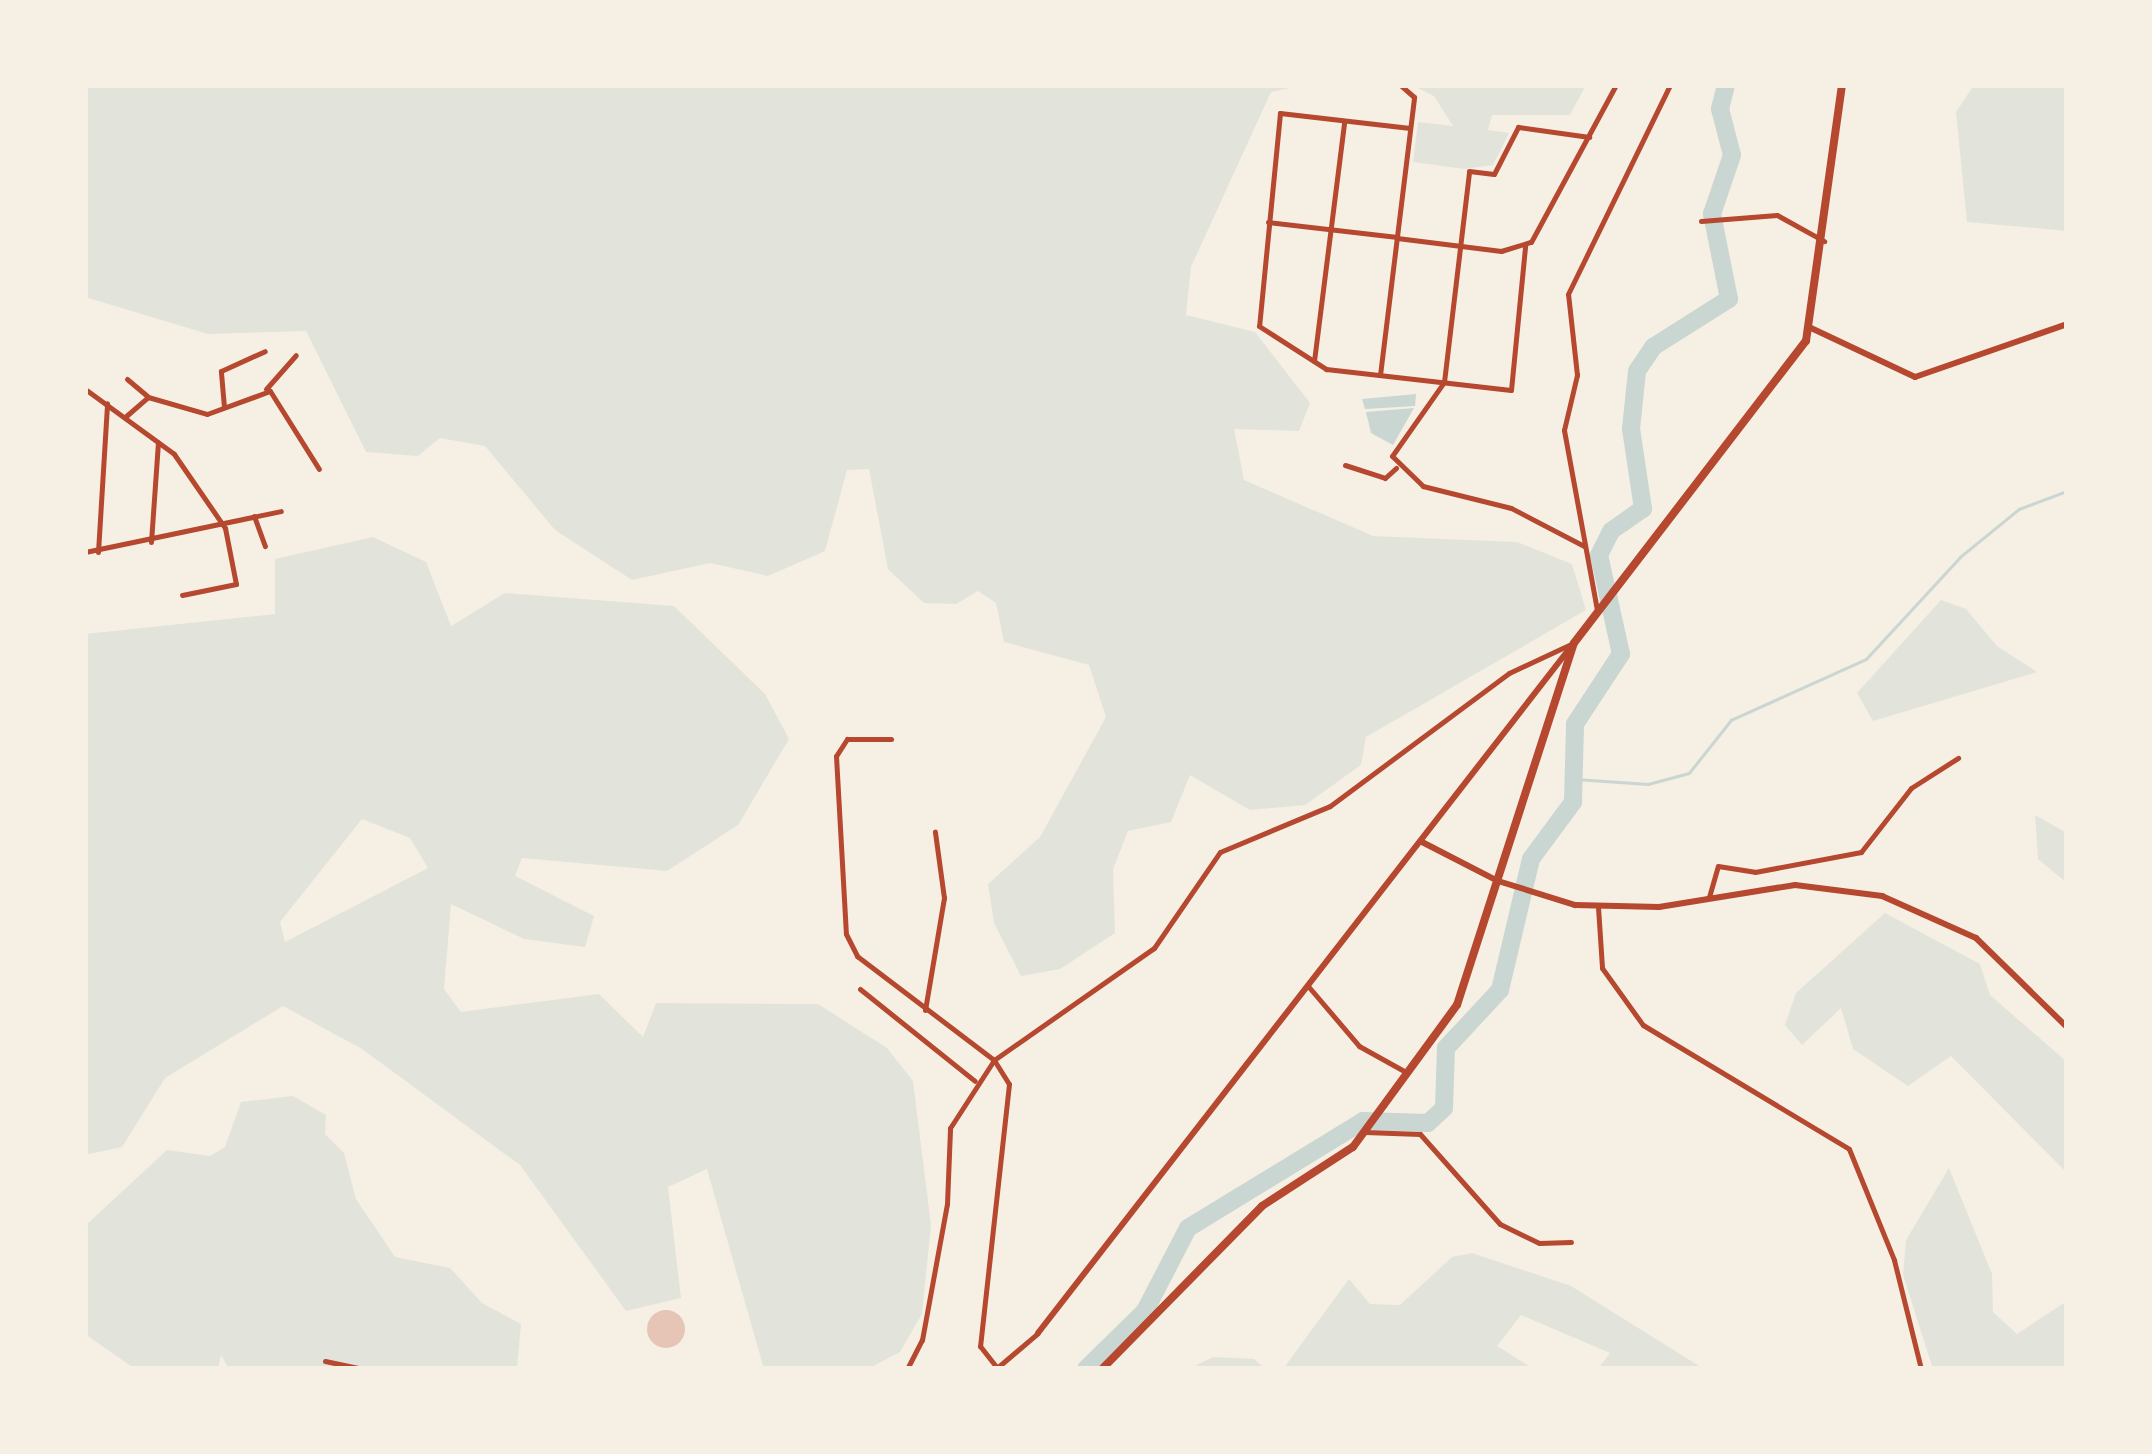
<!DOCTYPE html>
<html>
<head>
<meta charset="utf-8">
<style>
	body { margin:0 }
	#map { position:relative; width:2152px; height:1454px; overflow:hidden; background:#f6efe4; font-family:"DejaVu Sans",sans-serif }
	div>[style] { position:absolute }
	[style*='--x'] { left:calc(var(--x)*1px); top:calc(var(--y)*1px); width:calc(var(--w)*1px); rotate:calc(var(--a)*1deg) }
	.green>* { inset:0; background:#e2e4dc }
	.water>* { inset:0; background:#c9d6d2 }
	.stream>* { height:2.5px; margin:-1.25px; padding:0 1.25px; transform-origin:1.25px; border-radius:1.25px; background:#c9d6d2 }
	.river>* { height:18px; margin:-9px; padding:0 9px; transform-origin:9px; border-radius:9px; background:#c9d6d2 }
	.building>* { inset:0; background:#e6c5b7 }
	.round { border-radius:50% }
	.minor>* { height:5px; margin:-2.5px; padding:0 2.5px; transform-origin:2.5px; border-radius:2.5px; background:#b5482f }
	.tertiary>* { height:6px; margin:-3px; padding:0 3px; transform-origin:3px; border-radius:3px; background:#b5482f }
	.secondary>* { height:8px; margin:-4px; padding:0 4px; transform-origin:4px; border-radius:4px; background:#b5482f }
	span { translate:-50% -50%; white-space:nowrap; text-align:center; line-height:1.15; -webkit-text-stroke:8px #f6efe4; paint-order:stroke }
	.frame { position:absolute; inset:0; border:88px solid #f6efe4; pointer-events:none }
</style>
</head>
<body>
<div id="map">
	<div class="green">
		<div style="clip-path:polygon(85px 85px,1305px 85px,1271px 92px,1191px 267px,1186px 315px,1255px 332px,1310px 403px,1299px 431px,1234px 429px,1244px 480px,1373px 536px,1517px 542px,1572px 564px,1586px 610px,1366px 737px,1361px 765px,1305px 805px,1250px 810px,1190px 775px,1171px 822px,1128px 831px,1113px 869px,1115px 933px,1060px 969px,1021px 976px,994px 923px,988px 884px,1040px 837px,1106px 717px,1089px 665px,1004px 642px,996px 603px,978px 591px,956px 604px,924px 603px,888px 569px,869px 469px,847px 470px,825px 551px,768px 576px,710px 563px,632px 580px,555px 530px,485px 446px,440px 438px,418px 456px,366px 452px,306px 331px,208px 334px,85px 297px)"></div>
		<div style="clip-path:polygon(1412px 85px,1586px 85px,1570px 115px,1492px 115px,1488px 130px,1509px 133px,1493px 165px,1464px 169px,1413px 162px,1418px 122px,1453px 126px,1434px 96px)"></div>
		<div style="clip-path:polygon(1974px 85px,2067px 85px,2067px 231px,1967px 222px,1956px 112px)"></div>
		<div style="clip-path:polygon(evenodd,373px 537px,426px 562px,451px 626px,505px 593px,674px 606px,765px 694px,789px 739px,738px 825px,667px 871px,522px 858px,515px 876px,594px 916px,585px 947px,524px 939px,451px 904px,444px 989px,461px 1012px,599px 994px,643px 1037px,656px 1003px,818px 1004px,887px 1048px,913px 1081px,931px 1225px,922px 1314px,900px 1352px,868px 1369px,764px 1369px,707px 1169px,668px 1187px,681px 1298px,626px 1311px,520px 1165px,362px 1049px,283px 1006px,165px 1078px,122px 1147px,85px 1155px,85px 634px,275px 614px,275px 559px,373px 537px,362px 819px,410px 838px,428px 868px,285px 942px,280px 922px,362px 819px)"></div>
		<div style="clip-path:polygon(1941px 600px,1966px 609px,1997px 646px,2037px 672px,1873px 721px,1857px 693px)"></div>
		<div style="clip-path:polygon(2035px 815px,2067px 833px,2067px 883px,2038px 859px)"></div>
		<div style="clip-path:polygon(1885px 913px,1980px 964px,1990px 995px,2067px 1062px,2067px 1173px,1951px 1056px,1908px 1086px,1853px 1049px,1841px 1008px,1802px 1045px,1785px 1025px,1796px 993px)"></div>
		<div style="clip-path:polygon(293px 1096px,326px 1115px,325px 1134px,344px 1153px,356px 1199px,395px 1257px,450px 1268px,482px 1303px,521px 1324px,517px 1369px,229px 1369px,221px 1355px,218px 1369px,135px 1369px,85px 1334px,85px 1226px,167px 1150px,210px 1156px,225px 1147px,241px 1102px)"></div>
		<div style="clip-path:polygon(1949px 1168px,1992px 1274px,1993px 1312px,2017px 1334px,2067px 1301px,2067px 1369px,1933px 1369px,1903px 1275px,1906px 1240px)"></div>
		<div style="clip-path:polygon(1472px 1253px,1571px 1286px,1704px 1369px,1598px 1369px,1610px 1353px,1521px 1315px,1497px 1346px,1534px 1369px,1283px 1369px,1349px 1279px,1370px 1304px,1400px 1305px,1452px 1257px)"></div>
		<div style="clip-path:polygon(1213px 1357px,1254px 1359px,1265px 1369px,1189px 1369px)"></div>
	</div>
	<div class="water">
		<div style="clip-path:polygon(1416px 394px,1415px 406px,1365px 409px,1362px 399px)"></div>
		<div style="clip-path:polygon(1414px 408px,1393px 445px,1371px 433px,1366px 412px)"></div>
	</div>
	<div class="stream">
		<div style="--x:1576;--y:779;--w:72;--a:4"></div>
		<div style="--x:1648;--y:784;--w:42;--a:-15"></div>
		<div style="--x:1689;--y:773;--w:68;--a:-51.6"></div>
		<div style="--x:1731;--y:720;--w:148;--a:-24.3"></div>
		<div style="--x:1866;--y:659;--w:139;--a:-47.3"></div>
		<div style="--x:1960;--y:557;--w:76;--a:-39.1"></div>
		<div style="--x:2019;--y:509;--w:51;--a:-20.6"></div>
	</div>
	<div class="river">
		<div style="--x:1086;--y:1369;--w:83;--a:-44.5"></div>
		<div style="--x:1145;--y:1311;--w:93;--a:-62.6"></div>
		<div style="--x:1188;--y:1228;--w:205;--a:-31.4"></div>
		<div style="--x:1363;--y:1121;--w:65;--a:1.8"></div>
		<div style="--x:1428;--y:1123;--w:22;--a:-43"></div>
		<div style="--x:1444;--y:1108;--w:60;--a:-88.1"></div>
		<div style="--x:1446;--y:1048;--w:79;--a:-47"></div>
		<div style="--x:1500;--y:990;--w:135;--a:-76.7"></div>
		<div style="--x:1531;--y:859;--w:71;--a:-53.6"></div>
		<div style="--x:1573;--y:802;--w:78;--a:-88.5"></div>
		<div style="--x:1575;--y:724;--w:84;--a:-56.7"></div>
		<div style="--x:1621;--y:654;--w:101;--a:-102.5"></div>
		<div style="--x:1599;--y:555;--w:27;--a:-63"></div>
		<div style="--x:1611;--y:531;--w:39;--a:-35"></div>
		<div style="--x:1643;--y:509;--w:81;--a:-98.5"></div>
		<div style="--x:1631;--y:429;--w:58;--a:-84.1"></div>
		<div style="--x:1637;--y:371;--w:29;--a:-56"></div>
		<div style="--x:1653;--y:347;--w:90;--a:-32.3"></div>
		<div style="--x:1729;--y:299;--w:87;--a:-101.3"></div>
		<div style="--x:1712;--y:214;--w:62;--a:-71.3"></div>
		<div style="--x:1732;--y:155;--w:48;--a:-104.6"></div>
		<div style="--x:1720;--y:109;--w:25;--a:-76"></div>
	</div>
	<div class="building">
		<div class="round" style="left:647px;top:1310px;width:38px;height:38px"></div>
	</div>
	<div class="minor">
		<div style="--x:1410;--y:128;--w:131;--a:-173.4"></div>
		<div style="--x:1280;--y:113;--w:214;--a:95.6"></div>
		<div style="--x:1259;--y:326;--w:80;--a:32.7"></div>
		<div style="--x:1326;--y:369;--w:186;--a:6.5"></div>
		<div style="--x:1511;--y:390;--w:145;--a:-84.4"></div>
		<div style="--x:1701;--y:221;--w:76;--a:-4.5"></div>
		<div style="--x:1777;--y:215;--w:54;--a:29"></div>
		<div style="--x:1268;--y:222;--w:130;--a:6.6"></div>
		<div style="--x:1397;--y:238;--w:105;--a:7.1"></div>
		<div style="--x:1501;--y:251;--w:31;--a:-17"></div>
		<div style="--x:1531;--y:242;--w:179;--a:-61.6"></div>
		<div style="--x:1314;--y:361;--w:241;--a:-82.8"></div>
		<div style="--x:1380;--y:375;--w:280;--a:-83"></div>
		<div style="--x:1414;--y:97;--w:18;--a:-139"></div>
		<div style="--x:127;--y:379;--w:26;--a:40"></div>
		<div style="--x:85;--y:389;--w:110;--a:36.1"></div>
		<div style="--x:174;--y:454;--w:90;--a:55.4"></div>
		<div style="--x:225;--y:528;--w:57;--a:78.9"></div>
		<div style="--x:236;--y:584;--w:55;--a:168.5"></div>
		<div style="--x:266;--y:389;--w:45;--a:-48.6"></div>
		<div style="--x:224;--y:407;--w:36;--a:-95"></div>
		<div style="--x:221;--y:371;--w:48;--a:-24.4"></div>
		<div style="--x:125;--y:417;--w:30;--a:-41"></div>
		<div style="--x:148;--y:397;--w:61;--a:16.1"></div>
		<div style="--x:207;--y:414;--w:67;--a:-20.1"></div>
		<div style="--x:270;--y:391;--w:92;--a:57.9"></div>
		<div style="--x:1345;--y:465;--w:42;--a:18"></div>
		<div style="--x:1385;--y:478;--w:15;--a:-42"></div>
		<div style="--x:254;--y:516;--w:32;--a:70"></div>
		<div style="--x:151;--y:542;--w:100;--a:-86"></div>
		<div style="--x:1584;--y:546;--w:82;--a:-152.5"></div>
		<div style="--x:1511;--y:508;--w:91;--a:-166"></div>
		<div style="--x:1423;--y:486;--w:43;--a:-135.9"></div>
		<div style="--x:1392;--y:456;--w:90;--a:-54.9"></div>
		<div style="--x:1444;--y:382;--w:212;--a:-83.2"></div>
		<div style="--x:1469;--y:171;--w:25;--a:7"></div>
		<div style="--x:1494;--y:174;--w:53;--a:-62.9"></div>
		<div style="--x:1518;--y:127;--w:72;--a:8"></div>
		<div style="--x:85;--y:552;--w:200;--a:-11.8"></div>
		<div style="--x:98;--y:552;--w:149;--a:-86.5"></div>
		<div style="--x:1597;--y:610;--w:183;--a:-100.4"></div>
		<div style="--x:1564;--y:430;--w:57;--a:-76.7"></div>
		<div style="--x:1577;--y:375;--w:81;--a:-96.3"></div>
		<div style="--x:1568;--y:294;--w:233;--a:-64"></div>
		<div style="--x:891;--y:739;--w:44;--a:180"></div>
		<div style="--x:847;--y:739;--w:20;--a:123"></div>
		<div style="--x:836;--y:756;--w:178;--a:86.8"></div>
		<div style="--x:846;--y:934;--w:25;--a:63"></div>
		<div style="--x:857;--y:956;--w:172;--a:37.2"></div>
		<div style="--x:994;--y:1060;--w:28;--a:58"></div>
		<div style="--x:1009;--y:1084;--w:264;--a:96.3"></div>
		<div style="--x:980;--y:1346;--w:28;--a:52"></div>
		<div style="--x:1709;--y:897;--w:32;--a:-74"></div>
		<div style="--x:1718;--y:866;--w:37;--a:9"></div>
		<div style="--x:1755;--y:872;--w:108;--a:-10.7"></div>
		<div style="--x:1861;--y:852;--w:81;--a:-52"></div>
		<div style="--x:1911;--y:788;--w:56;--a:-32.6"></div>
		<div style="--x:1598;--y:907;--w:61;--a:86.2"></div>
		<div style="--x:1602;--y:968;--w:70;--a:54.3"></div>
		<div style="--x:1643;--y:1025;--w:240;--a:31"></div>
		<div style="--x:1849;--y:1149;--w:120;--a:67.9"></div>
		<div style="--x:1894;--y:1260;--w:112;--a:76.1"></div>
		<div style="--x:1308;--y:986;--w:79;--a:49.6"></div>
		<div style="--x:1359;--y:1046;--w:51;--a:29.1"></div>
		<div style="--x:860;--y:989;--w:147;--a:38.7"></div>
		<div style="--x:925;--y:1010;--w:114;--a:-80.4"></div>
		<div style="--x:944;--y:898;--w:67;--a:-97.8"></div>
		<div style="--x:1365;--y:1132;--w:55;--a:2.1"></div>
		<div style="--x:1420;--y:1134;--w:120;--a:48.4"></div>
		<div style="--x:1500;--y:1224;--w:43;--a:26"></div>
		<div style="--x:1539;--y:1243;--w:32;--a:-2"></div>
		<div style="--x:325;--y:1361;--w:40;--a:12"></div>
		<div style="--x:998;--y:1367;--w:52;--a:-40.4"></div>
		<div style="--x:907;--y:1369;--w:33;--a:-63"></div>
		<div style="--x:922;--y:1340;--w:138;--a:-79.6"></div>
		<div style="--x:947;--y:1204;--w:76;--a:-87.7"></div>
		<div style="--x:950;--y:1128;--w:81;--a:-57.1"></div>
		<div style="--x:994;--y:1060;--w:195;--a:-35"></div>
		<div style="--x:1154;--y:948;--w:116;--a:-55.5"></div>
		<div style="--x:1220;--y:852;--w:119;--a:-22.7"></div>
		<div style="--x:1330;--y:806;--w:223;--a:-36.6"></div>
		<div style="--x:1509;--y:673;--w:68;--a:-25.1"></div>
	</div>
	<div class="tertiary">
		<div style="--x:1811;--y:328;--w:115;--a:25.2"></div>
		<div style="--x:1915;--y:377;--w:161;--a:-19.2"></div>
		<div style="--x:1422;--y:842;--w:85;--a:27.2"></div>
		<div style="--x:1498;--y:881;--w:81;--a:17.3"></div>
		<div style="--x:1575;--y:905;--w:84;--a:1.4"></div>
		<div style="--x:1659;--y:907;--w:138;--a:-9.2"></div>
		<div style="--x:1795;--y:885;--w:88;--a:7.2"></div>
		<div style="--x:1882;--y:896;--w:103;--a:24.1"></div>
		<div style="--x:1976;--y:938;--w:127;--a:44.4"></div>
		<div style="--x:1038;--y:1333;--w:872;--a:-52.17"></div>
	</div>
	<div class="secondary">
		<div style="--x:1102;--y:1369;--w:228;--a:-45.5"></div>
		<div style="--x:1262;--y:1206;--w:108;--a:-33"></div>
		<div style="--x:1353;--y:1147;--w:176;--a:-53.8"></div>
		<div style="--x:1457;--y:1005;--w:380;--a:-72.1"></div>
		<div style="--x:1574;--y:643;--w:381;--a:-52.5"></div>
		<div style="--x:1806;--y:341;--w:259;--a:-82"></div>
	</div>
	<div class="frame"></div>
</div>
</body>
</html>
